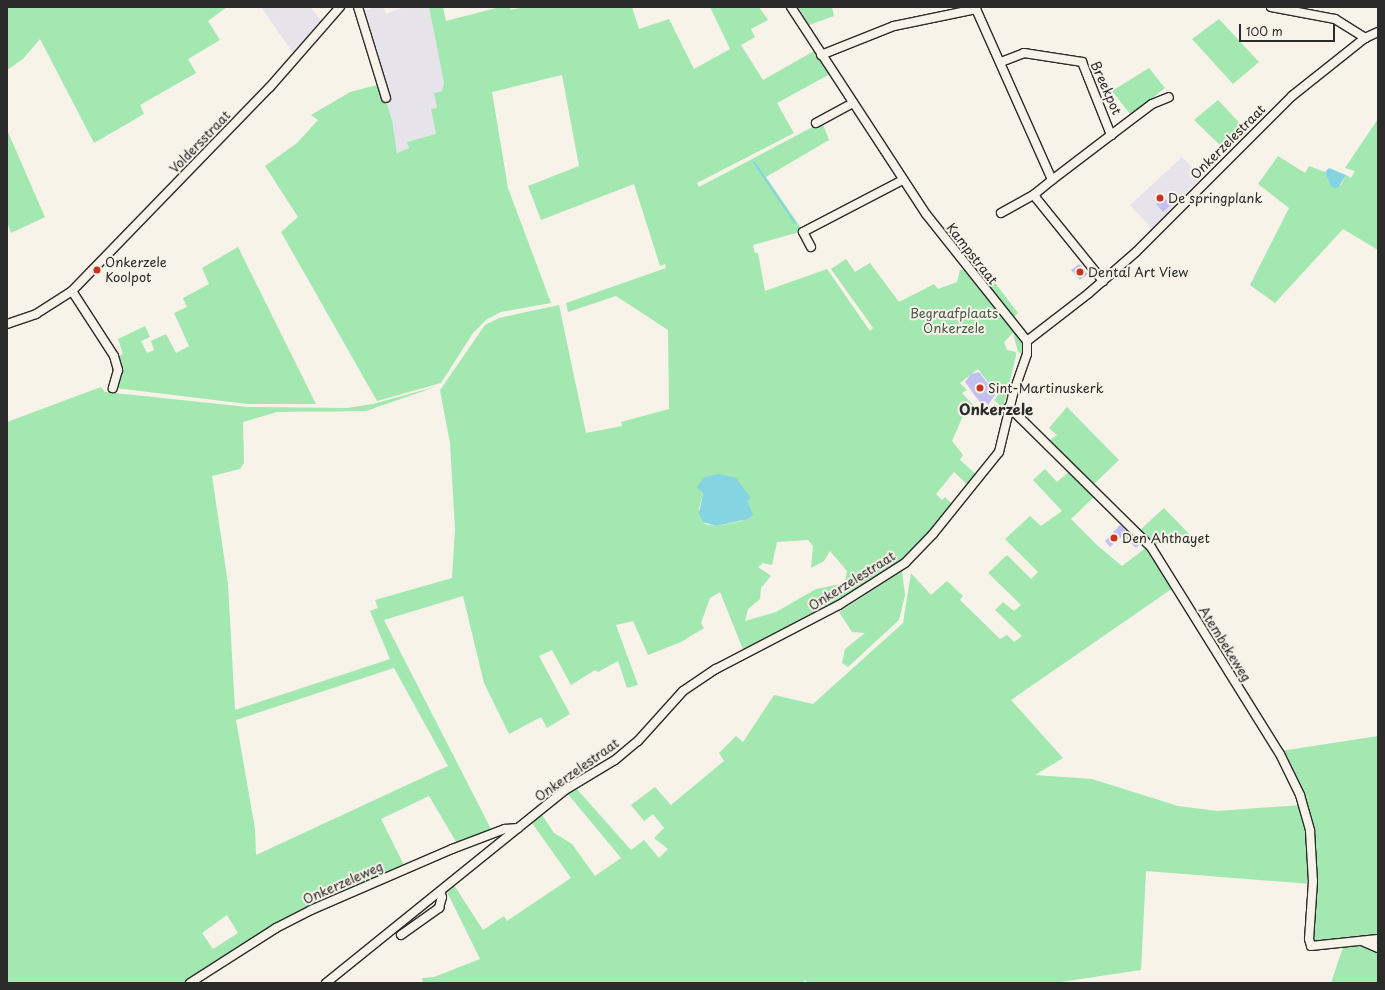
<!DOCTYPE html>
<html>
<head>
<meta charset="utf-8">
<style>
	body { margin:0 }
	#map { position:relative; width:1385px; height:990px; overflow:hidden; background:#f7f3e8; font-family:"Playpen Sans",sans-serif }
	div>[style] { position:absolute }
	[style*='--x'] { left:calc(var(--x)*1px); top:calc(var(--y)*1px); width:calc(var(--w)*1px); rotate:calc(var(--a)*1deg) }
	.built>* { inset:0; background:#e7e3eb }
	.green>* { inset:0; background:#a3e7b1 }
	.water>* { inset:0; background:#85d4e1 }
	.stream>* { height:2px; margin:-1px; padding:0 1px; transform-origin:1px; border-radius:1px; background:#85d4e1 }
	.building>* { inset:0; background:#c3bff1 }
	.roads { filter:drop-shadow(1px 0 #2b2b2b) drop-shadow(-1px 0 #2b2b2b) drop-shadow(0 1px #2b2b2b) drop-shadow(0 -1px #2b2b2b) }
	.minor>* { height:8px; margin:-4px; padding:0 4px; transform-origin:4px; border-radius:4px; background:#f7f3e8 }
	.dots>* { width:11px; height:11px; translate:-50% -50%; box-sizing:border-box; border:2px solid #f7f3e8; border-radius:50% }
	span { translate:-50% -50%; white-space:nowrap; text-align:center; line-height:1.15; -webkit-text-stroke:4px #f7f3e8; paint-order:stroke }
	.street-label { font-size:13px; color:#2b2b2b }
	.poi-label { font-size:13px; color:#2b2b2b }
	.left { translate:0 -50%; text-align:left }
	.park-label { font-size:13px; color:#495a4c }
	.quarter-label { font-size:15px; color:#2b2b2b; font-weight:700 }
	.frame { position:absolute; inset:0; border:8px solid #2b2b2b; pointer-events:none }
	.scale { position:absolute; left:1239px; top:24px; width:96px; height:18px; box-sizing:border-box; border:2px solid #2b2b2b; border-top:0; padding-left:5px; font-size:12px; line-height:14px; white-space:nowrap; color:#2b2b2b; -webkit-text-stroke:3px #f7f3e8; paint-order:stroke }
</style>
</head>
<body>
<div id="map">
	<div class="built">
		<div style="clip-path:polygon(261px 7px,311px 7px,321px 21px,293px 53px)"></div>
		<div style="clip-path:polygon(374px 7px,383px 7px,386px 14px,404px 7px,429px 7px,444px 83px,442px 91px,434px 93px,437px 108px,431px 109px,436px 134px,408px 142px,409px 148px,397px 153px,392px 120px,360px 13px)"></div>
		<div style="clip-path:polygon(1182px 157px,1201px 177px,1152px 229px,1130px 205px)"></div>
	</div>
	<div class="green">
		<div style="clip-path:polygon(7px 7px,227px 7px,208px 21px,220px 40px,188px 59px,196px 73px,140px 105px,144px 114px,94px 143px,40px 39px,23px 59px,7px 70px)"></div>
		<div style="clip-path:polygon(evenodd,429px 7px,443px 7px,446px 21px,500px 7px,510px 7px,510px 10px,525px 7px,632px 7px,639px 29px,669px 19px,694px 69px,730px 49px,710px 7px,759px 7px,768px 20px,751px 29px,755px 37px,741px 45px,763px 80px,814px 51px,830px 74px,777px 103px,794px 133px,697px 183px,699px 187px,822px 122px,829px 140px,766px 177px,803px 231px,753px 245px,755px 253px,758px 253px,765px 291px,827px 269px,870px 331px,873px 328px,831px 269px,846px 259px,855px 272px,870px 263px,899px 302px,934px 284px,938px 289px,957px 282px,960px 270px,965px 269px,978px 283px,987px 280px,996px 284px,1018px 313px,1013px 318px,1029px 338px,1022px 354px,1018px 352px,1013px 333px,1004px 342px,1007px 350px,1016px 352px,1016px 356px,1003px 408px,994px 400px,998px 395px,978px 369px,960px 383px,967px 390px,962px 393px,974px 406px,962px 418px,952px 441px,963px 455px,960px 460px,977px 475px,968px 485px,954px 472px,936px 494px,942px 500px,945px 497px,953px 505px,912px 554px,874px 583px,744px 652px,720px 592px,710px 598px,701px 623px,704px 628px,681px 642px,648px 655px,633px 621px,616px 625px,638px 685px,627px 688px,618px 661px,598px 672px,595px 670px,571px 685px,552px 650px,539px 656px,570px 714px,547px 728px,541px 717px,509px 734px,484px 683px,463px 596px,384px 620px,492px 831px,458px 845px,429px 796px,381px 819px,405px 867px,220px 960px,185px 983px,7px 983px,7px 422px,101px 387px,105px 392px,248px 407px,347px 408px,373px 404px,438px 386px,366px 411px,277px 412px,243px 422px,244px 463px,240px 469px,212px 476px,228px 584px,235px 710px,390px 659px,370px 611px,378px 608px,375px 600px,452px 578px,455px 529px,450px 443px,440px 390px,485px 325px,499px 318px,559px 305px,586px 433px,622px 426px,621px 422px,669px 409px,668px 330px,616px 296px,568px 312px,566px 303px,666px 268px,665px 264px,660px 266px,634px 184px,541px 220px,528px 186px,579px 166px,562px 75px,492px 92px,508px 188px,551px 303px,501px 312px,487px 319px,473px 333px,441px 383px,377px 401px,281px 232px,298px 217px,265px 166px,297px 143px,318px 120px,311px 115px,350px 92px,381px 84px,392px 120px,397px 153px,409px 148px,407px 142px,436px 134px,431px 109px,437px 108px,434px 93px,442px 91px,444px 83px,429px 7px,703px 493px,751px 498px,747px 500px,742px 521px,716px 526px,705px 524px,699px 509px,703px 493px,429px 7px,808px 540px,813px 546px,811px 568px,824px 561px,830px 551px,847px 571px,845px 583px,816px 589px,776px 612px,745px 621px,748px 609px,760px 599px,761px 588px,771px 576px,758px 567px,763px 563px,772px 565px,777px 542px,808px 540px,429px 7px,394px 668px,448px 766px,256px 855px,255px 829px,236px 720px,394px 668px,429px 7px,227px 915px,238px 933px,213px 949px,202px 933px,227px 915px)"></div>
		<div style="clip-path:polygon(798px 7px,832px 7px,834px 16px,809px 25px)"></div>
		<div style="clip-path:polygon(1219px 19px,1259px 62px,1233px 84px,1192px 39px)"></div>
		<div style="clip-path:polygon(1149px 68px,1165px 88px,1131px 115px,1112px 91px)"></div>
		<div style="clip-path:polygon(1218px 100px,1247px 131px,1226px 151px,1194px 120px)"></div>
		<div style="clip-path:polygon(1378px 119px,1378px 250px,1343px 229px,1275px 303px,1250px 285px,1289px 208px,1258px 184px,1278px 156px,1305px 173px,1309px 166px,1325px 172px,1331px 187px,1341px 185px,1346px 175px,1351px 178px,1355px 171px,1345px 168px)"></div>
		<div style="clip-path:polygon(7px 130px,45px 217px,11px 233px,7px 222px)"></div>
		<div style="clip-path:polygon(238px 247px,316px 404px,248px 404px,115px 388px,117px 357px,123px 354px,118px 339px,145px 326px,150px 337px,141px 341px,147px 353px,154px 350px,151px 341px,166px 334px,176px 353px,189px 346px,174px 313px,187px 307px,183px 298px,209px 284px,202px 268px)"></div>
		<div style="clip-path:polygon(1067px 407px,1119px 460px,1094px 484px,1050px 440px,1057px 435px,1049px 428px)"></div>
		<div style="clip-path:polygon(1045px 469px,1057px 482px,1071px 470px,1096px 495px,1071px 519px,1098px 546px,1122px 566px,1147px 547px,1173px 588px,1011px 700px,1063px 758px,1035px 775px,1092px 779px,1178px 806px,1217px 811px,1301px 805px,1307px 828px,1311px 884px,1146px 871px,1141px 970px,1054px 983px,806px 983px,806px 980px,802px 983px,423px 983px,422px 978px,434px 977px,480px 959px,447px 892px,454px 885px,483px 930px,504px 916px,507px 921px,571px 878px,532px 823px,542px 815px,554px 833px,572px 844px,595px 876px,621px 858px,567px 793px,576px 788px,631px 850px,644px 840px,659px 858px,668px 849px,654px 838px,664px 828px,653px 814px,644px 821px,631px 805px,655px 787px,671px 805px,724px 761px,719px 753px,736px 736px,743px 742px,774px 695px,813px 704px,903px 623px,911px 573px,931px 595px,947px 581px,963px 596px,960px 600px,1000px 639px,1007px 635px,1014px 642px,1022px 636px,995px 610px,1003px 602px,1014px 611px,1021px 605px,988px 573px,1007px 555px,1031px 579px,1038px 572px,1005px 539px,1030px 516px,1041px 526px,1062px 511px,1033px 480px)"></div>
		<div style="clip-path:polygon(1164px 508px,1193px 538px,1154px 544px,1139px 531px)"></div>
		<div style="clip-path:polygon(902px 571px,905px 595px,899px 620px,848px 667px,842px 663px,845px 649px,865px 633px,852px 632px,839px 612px)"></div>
		<div style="clip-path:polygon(1378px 736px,1378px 935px,1315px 944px,1312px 939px,1316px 872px,1312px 828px,1308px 808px,1281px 751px)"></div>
		<div style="clip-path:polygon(1361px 946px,1378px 953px,1378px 983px,1331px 983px,1343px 947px)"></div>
	</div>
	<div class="water">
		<div style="clip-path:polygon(1329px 168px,1346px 175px,1338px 188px,1331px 187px,1325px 172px)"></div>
		<div style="clip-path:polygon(718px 474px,736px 478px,751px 498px,747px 501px,753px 515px,748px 519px,716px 526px,703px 522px,699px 514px,703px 493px,697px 487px,705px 477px)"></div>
	</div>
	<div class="stream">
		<div style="--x:754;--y:162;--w:73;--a:56.1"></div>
	</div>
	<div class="building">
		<div style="clip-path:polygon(1164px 197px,1171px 205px,1163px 212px,1156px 204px)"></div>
		<div style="clip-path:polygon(1079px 264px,1088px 274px,1080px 280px,1071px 270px)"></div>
		<div style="clip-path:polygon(979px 372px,996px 394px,988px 405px,985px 401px,982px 405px,965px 382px,971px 374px)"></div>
		<div style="clip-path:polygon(1120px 525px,1140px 544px,1136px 548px,1123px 535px,1110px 547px,1105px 541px)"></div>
	</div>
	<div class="roads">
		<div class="minor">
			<div style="--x:358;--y:7;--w:95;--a:72.9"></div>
			<div style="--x:791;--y:7;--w:247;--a:56.9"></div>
			<div style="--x:926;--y:214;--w:162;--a:51.5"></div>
			<div style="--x:1271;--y:7;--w:65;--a:10.6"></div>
			<div style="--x:1335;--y:19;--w:36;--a:32"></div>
			<div style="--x:821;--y:55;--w:79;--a:-21.7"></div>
			<div style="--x:894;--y:26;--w:84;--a:-11.7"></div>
			<div style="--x:976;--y:9;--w:187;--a:66"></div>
			<div style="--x:1052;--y:180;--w:22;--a:141"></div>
			<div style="--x:1035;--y:194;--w:4;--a:76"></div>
			<div style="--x:1036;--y:198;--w:107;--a:51.1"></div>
			<div style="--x:1001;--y:62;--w:25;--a:-21"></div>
			<div style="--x:1024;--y:53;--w:59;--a:8.8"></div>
			<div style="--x:1082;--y:62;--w:79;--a:68.3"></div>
			<div style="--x:1111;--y:135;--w:74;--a:142.7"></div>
			<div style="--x:816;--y:123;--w:42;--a:-28.4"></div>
			<div style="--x:1111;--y:135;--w:51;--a:-37.1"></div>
			<div style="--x:1152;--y:104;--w:18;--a:-22"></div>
			<div style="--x:1001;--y:213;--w:39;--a:-29"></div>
			<div style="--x:811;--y:247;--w:17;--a:-118"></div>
			<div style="--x:803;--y:232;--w:113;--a:-27.5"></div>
			<div style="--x:72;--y:291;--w:77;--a:57.1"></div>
			<div style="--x:114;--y:356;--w:15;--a:74"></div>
			<div style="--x:118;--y:370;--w:19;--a:106"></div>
			<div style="--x:7;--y:324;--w:31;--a:-19"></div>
			<div style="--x:36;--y:314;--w:43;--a:-32.6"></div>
			<div style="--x:72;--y:291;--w:284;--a:-45.9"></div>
			<div style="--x:270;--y:87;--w:106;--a:-48.8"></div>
			<div style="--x:1027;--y:341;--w:78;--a:-37.7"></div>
			<div style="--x:1089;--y:293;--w:62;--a:-41.1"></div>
			<div style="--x:1136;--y:252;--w:221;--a:-45"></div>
			<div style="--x:1292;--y:96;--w:93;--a:-38.5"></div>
			<div style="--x:1365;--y:38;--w:14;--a:-25"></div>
			<div style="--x:1009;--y:407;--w:199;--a:44.6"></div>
			<div style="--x:1151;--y:547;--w:244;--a:58.1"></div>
			<div style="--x:1280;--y:754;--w:46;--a:64"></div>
			<div style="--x:1300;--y:795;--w:37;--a:74"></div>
			<div style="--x:1310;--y:831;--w:50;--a:86.6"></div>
			<div style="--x:1313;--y:881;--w:58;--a:93.9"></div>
			<div style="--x:1309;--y:939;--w:7;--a:74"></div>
			<div style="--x:1311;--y:946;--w:67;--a:-6"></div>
			<div style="--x:401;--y:935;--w:47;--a:-35.4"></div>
			<div style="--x:439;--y:908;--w:11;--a:-75"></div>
			<div style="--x:442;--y:897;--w:6;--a:-108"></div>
			<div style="--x:1362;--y:941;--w:17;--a:24"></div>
			<div style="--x:190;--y:983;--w:102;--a:-32.6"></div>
			<div style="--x:276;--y:928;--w:39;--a:-27"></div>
			<div style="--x:311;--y:910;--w:154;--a:-23.4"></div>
			<div style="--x:452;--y:849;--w:57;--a:-20.7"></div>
			<div style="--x:505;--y:829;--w:13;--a:-4"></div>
			<div style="--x:326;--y:983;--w:307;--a:-38.9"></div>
			<div style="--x:565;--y:790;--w:58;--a:-31"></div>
			<div style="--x:615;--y:760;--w:30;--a:-40"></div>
			<div style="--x:638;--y:741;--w:67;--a:-48"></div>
			<div style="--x:683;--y:691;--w:40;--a:-34"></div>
			<div style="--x:716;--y:669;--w:139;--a:-27.5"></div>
			<div style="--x:839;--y:605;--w:78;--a:-32.5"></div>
			<div style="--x:905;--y:563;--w:40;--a:-46"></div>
			<div style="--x:933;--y:534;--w:105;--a:-51.2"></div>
			<div style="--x:999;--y:452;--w:60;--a:-76.4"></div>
			<div style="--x:1013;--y:394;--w:42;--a:-70.7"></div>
			<div style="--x:1027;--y:354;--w:13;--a:-90"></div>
		</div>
	</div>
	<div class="dots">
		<div style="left:1160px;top:198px;background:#c8321e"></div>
		<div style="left:97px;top:270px;background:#c8321e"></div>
		<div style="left:1080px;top:272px;background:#c8321e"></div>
		<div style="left:980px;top:388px;background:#c8321e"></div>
		<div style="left:1114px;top:538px;background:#c8321e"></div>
	</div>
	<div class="street-label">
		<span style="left:1106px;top:88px;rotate:66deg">Breekpot</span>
		<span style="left:200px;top:142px;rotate:-46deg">Voldersstraat</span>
		<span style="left:1228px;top:142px;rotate:-45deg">Onkerzelestraat</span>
		<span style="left:972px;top:254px;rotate:52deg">Kampstraat</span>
		<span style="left:852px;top:581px;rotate:-32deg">Onkerzelestraat</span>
		<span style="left:1225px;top:644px;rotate:58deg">Atembekeweg</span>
		<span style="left:577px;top:770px;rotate:-35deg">Onkerzelestraat</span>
		<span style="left:343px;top:883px;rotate:-24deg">Onkerzeleweg</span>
	</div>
	<div class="poi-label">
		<span class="left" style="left:1168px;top:198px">De springplank</span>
		<span class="left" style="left:105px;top:270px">Onkerzele<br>Koolpot</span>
		<span class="left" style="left:1088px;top:272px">Dental Art View</span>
		<span class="left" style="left:988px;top:388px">Sint-Martinuskerk</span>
		<span class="left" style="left:1122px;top:538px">Den Ahthayet</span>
	</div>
	<div class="park-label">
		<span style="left:954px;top:321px">Begraafplaats<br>Onkerzele</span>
	</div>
	<div class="quarter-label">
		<span style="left:996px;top:409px">Onkerzele</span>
	</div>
	<div class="frame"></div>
	<div class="scale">100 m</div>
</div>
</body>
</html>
